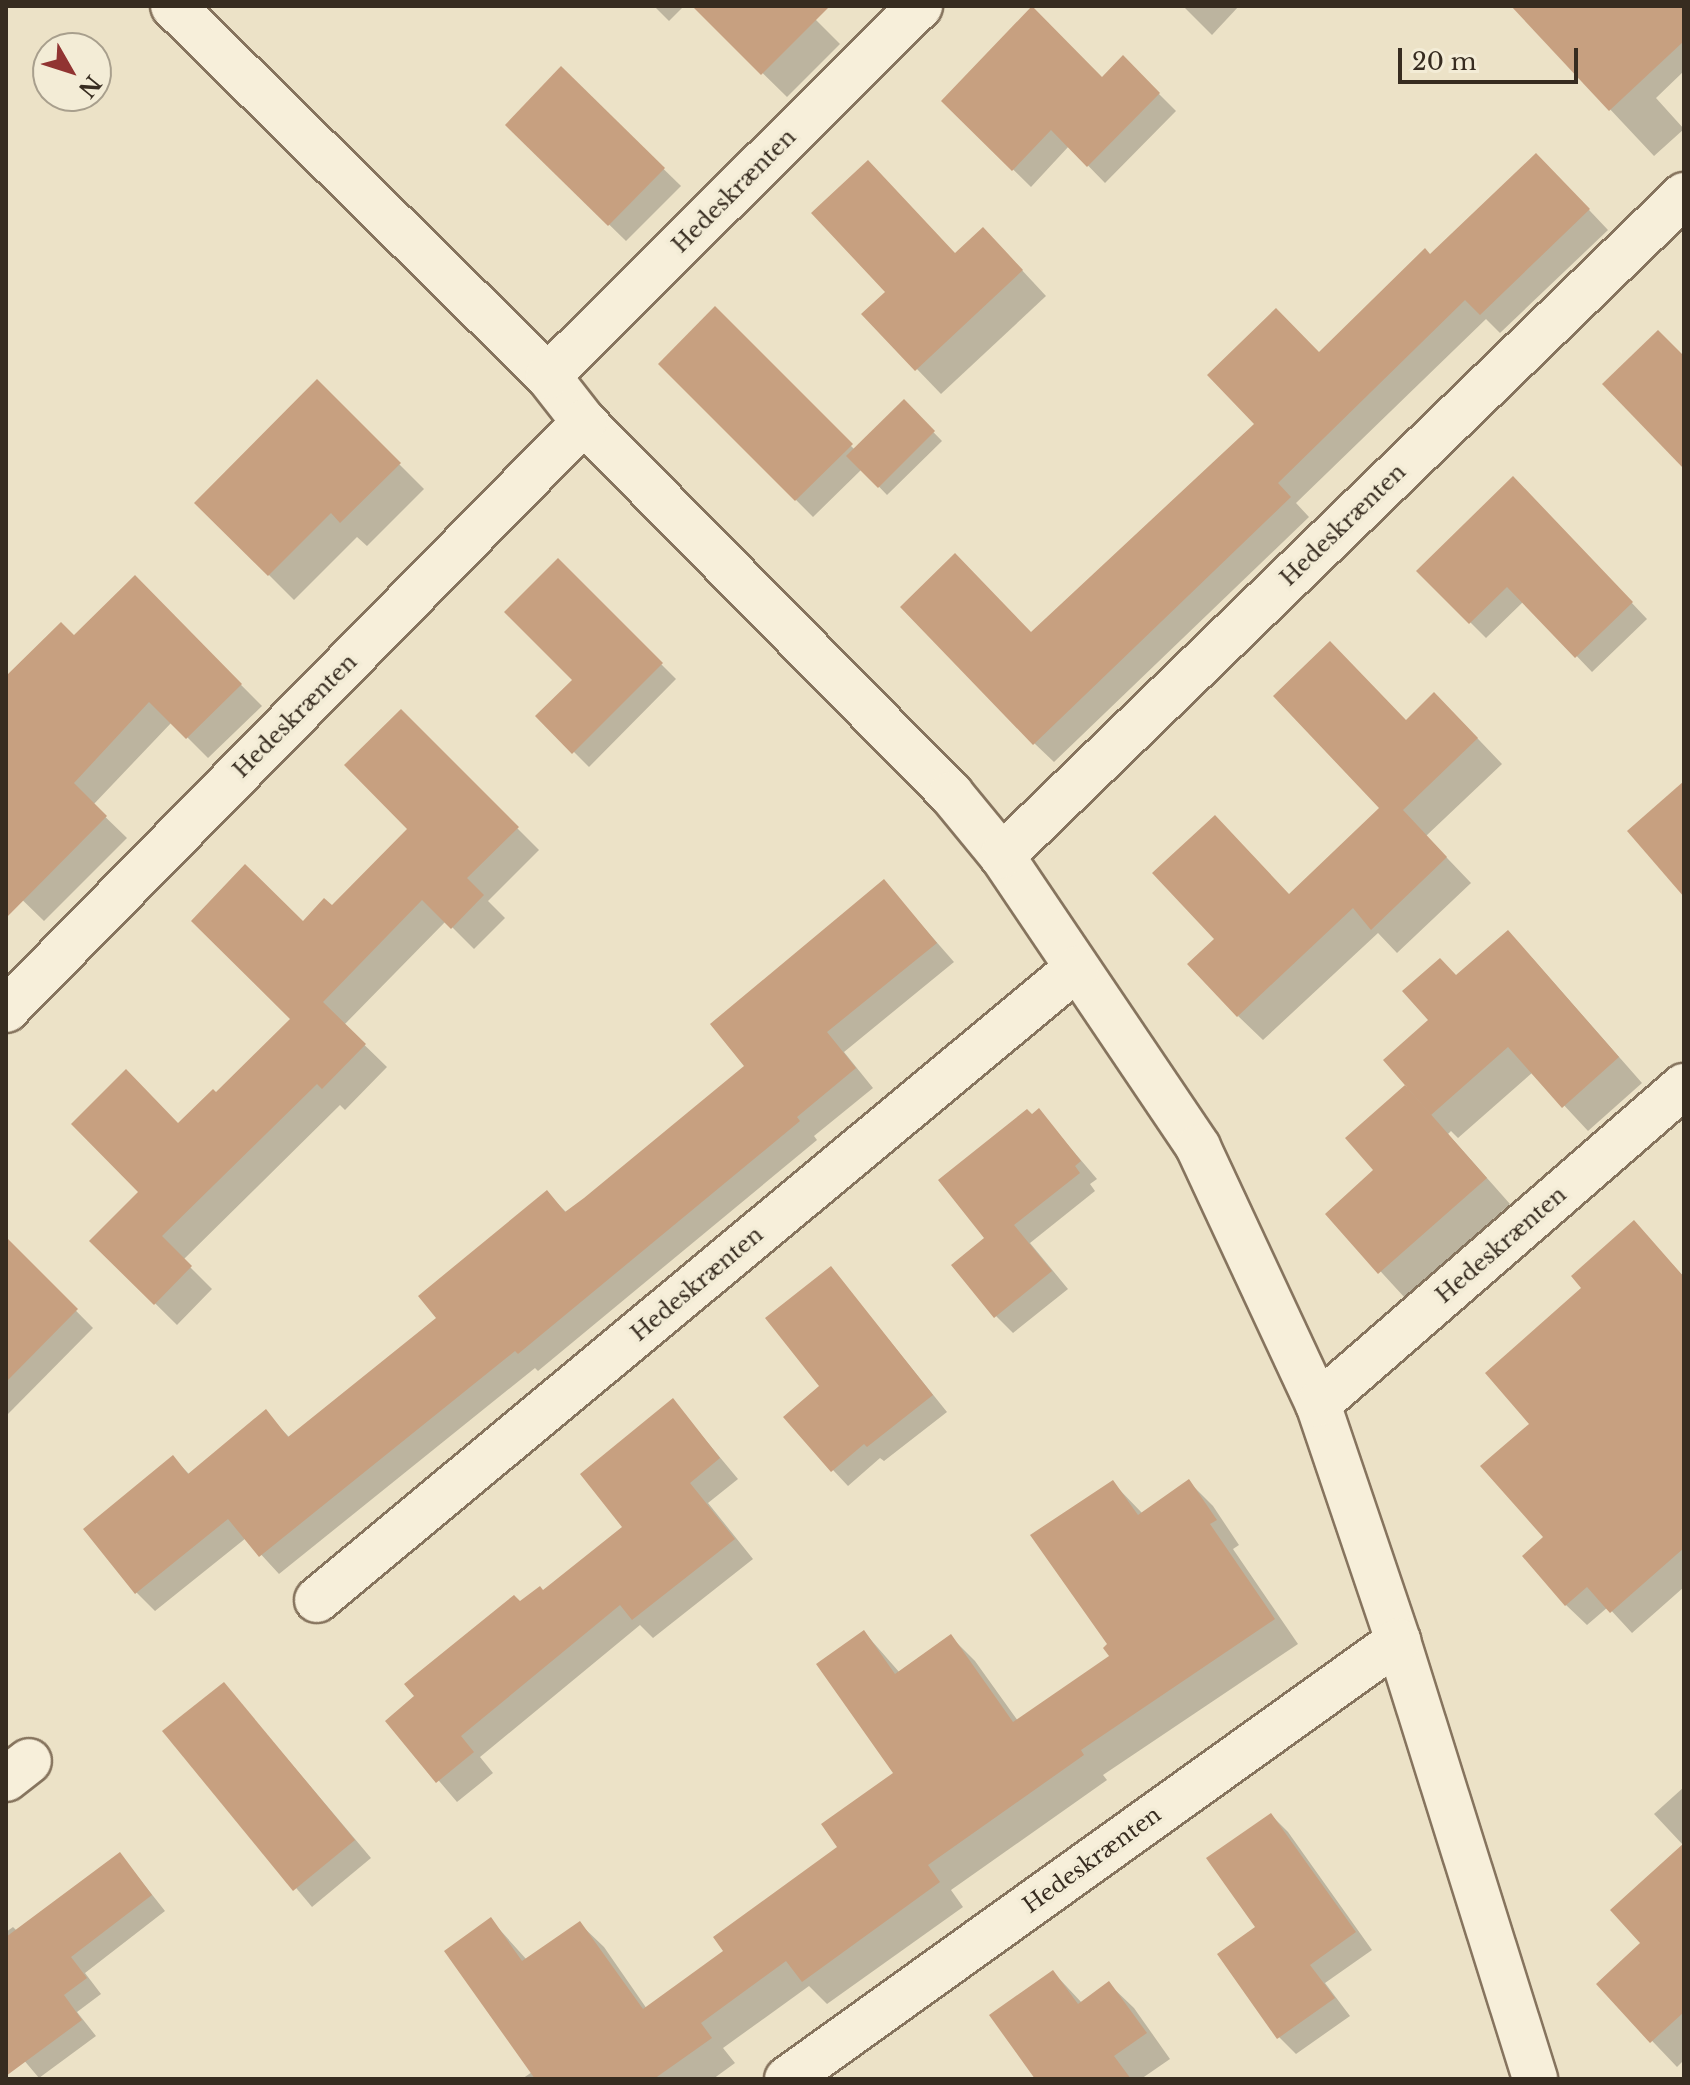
<!DOCTYPE html>
<html>
<head>
<meta charset="utf-8">
<style>
	body { margin:0 }
	#map { position:relative; width:1690px; height:2085px; overflow:hidden; background:#ece2c7; font-family:"Libre Baskerville",serif }
	div>[style] { position:absolute }
	[style*='--x'] { left:calc(var(--x)*1px); top:calc(var(--y)*1px); width:calc(var(--w)*1px); rotate:calc(var(--a)*1deg) }
	.shadow>* { inset:0; background:#0003 }
	.building>* { inset:0; background:#c7a080 }
	.roads { filter:drop-shadow(2px 0 #86745e) drop-shadow(-2px 0 #86745e) drop-shadow(0 2px #86745e) drop-shadow(0 -2px #86745e) }
	.minor>* { height:44px; margin:-22px; padding:0 22px; transform-origin:22px; border-radius:22px; background:#f7efda }
	span { translate:-50% -50%; white-space:nowrap; text-align:center; line-height:1.15; -webkit-text-stroke:7px #f3ecd6; paint-order:stroke }
	.street-label { font-size:22px; color:#372c20 }
	.frame { position:absolute; inset:0; border:8px solid #372c20; pointer-events:none }
	.north { position:absolute; left:32px; top:32px; width:80px; height:80px; box-sizing:border-box; background:#f3ecd6; border:2px solid #a89f8d; border-radius:50%; rotate:129deg; font-size:22px; font-weight:700; line-height:32px; text-align:center; color:#372c20 }
	.north::after { content:''; display:block; margin:auto; width:28px; height:36px; background:#913432; clip-path:polygon(50% 0,100% 100%,50% 72%,0 100%) }
	.scale { position:absolute; left:1398px; top:48px; width:180px; height:36px; box-sizing:border-box; border:4px solid #372c20; border-top:0; padding-left:10px; font-size:24px; line-height:28px; white-space:nowrap; color:#372c20; -webkit-text-stroke:6px #f3ecd6; paint-order:stroke }
</style>
</head>
<body>
<div id="map">
	<div class="shadow">
		<div style="clip-path:polygon(654px 6px,684px 6px,669px 21px)"></div>
		<div style="clip-path:polygon(694px 6px,820px 6px,811px 15px,840px 44px,787px 97px)"></div>
		<div style="clip-path:polygon(1183px 6px,1239px 6px,1212px 35px)"></div>
		<div style="clip-path:polygon(1550px 6px,1684px 6px,1684px 71px,1656px 98px,1684px 129px,1654px 156px,1530px 24px)"></div>
		<div style="clip-path:polygon(1123px 58px,1176px 111px,1105px 183px,1069px 146px,1031px 187px,943px 101px,1102px 80px)"></div>
		<div style="clip-path:polygon(561px 69px,681px 186px,626px 241px,507px 125px)"></div>
		<div style="clip-path:polygon(1556px 175px,1608px 230px,1500px 333px,1486px 319px,1296px 503px,1309px 517px,1054px 762px,1034px 743px,1032px 635px,1257px 424px,1319px 354px,1430px 257px)"></div>
		<div style="clip-path:polygon(1007px 254px,1046px 296px,941px 394px,864px 314px,888px 292px,956px 255px)"></div>
		<div style="clip-path:polygon(715px 309px,855px 450px,904px 402px,942px 441px,887px 495px,862px 469px,813px 517px,661px 364px)"></div>
		<div style="clip-path:polygon(317px 382px,424px 489px,367px 546px,357px 537px,294px 600px,197px 503px)"></div>
		<div style="clip-path:polygon(1529px 494px,1647px 619px,1592px 672px,1524px 601px,1486px 638px,1419px 571px)"></div>
		<div style="clip-path:polygon(558px 561px,676px 679px,589px 767px,538px 716px,575px 680px)"></div>
		<div style="clip-path:polygon(135px 578px,262px 706px,208px 758px,172px 722px,93px 805px,127px 838px,44px 921px,6px 884px,6px 678px,74px 638px)"></div>
		<div style="clip-path:polygon(401px 712px,539px 850px,488px 901px,505px 918px,474px 949px,446px 921px,344px 1025px,387px 1067px,345px 1110px,340px 1105px,183px 1260px,212px 1289px,177px 1325px,92px 1241px,140px 1192px,178px 1125px,216px 1095px,293px 1019px,303px 923px,332px 908px,410px 829px)"></div>
		<div style="clip-path:polygon(1459px 719px,1502px 764px,1426px 836px,1471px 883px,1397px 953px,1378px 933px,1263px 1040px,1238px 1016px,1289px 896px,1382px 808px)"></div>
		<div style="clip-path:polygon(884px 882px,954px 962px,844px 1052px,873px 1088px,814px 1136px,817px 1140px,538px 1371px,535px 1368px,279px 1574px,246px 1538px,155px 1611px,137px 1593px,85px 1529px,173px 1458px,190px 1475px,265px 1412px,290px 1438px,439px 1318px,547px 1193px,567px 1213px,747px 1066px)"></div>
		<div style="clip-path:polygon(1532px 958px,1642px 1083px,1588px 1131px,1533px 1072px,1458px 1138px,1451px 1131px,1448px 1134px,1510px 1204px,1405px 1298px,1328px 1214px,1376px 1171px,1431px 1021px,1457px 977px)"></div>
		<div style="clip-path:polygon(1039px 1111px,1097px 1179px,1090px 1184px,1095px 1191px,1030px 1243px,1068px 1289px,1013px 1333px,996px 1316px,987px 1238px,1032px 1117px)"></div>
		<div style="clip-path:polygon(1634px 1223px,1684px 1277px,1684px 1587px,1632px 1633px,1608px 1607px,1587px 1625px,1566px 1605px,1546px 1537px,1531px 1424px,1584px 1288px)"></div>
		<div style="clip-path:polygon(18px 1252px,93px 1328px,6px 1416px,6px 1265px)"></div>
		<div style="clip-path:polygon(831px 1268px,947px 1412px,884px 1461px,880px 1458px,848px 1486px,833px 1470px,821px 1386px)"></div>
		<div style="clip-path:polygon(673px 1401px,738px 1479px,708px 1503px,753px 1559px,653px 1638px,640px 1625px,480px 1757px,493px 1773px,457px 1802px,388px 1721px,521px 1604px,543px 1592px,624px 1527px)"></div>
		<div style="clip-path:polygon(1189px 1482px,1213px 1506px,1239px 1545px,1233px 1549px,1298px 1644px,1103px 1775px,1107px 1780px,951px 1890px,963px 1907px,827px 2004px,809px 1986px,723px 2048px,735px 2063px,713px 2079px,522px 2079px,532px 2072px,491px 1920px,527px 1960px,579px 1923px,604px 1947px,647px 2009px,725px 1951px,840px 1847px,895px 1774px,864px 1632px,900px 1673px,951px 1637px,975px 1661px,1018px 1721px,1111px 1656px,1113px 1483px,1143px 1514px)"></div>
		<div style="clip-path:polygon(224px 1684px,371px 1858px,312px 1907px,165px 1731px)"></div>
		<div style="clip-path:polygon(1684px 1787px,1684px 1846px,1654px 1814px)"></div>
		<div style="clip-path:polygon(1271px 1815px,1288px 1832px,1372px 1950px,1325px 1983px,1350px 2016px,1296px 2054px,1279px 2037px,1257px 1928px)"></div>
		<div style="clip-path:polygon(120px 1854px,165px 1911px,85px 1973px,101px 1994px,77px 2012px,96px 2036px,39px 2078px,6px 2039px,6px 1932px,13px 1927px,17px 1931px)"></div>
		<div style="clip-path:polygon(1684px 1869px,1684px 2060px,1677px 2067px,1598px 1984px,1643px 1943px)"></div>
		<div style="clip-path:polygon(1053px 1972px,1082px 2003px,1109px 1984px,1134px 2008px,1170px 2059px,1141px 2079px,1038px 2079px)"></div>
	</div>
	<div class="building">
		<div style="clip-path:polygon(692px 6px,830px 6px,761px 75px)"></div>
		<div style="clip-path:polygon(1032px 6px,1102px 77px,1123px 55px,1160px 93px,1087px 167px,1051px 130px,1012px 171px,941px 101px)"></div>
		<div style="clip-path:polygon(1511px 6px,1684px 6px,1684px 41px,1609px 111px)"></div>
		<div style="clip-path:polygon(561px 66px,665px 168px,608px 226px,505px 125px)"></div>
		<div style="clip-path:polygon(1536px 153px,1590px 209px,1480px 315px,1465px 300px,1278px 483px,1291px 497px,1033px 745px,900px 607px,955px 553px,1031px 632px,1254px 424px,1207px 375px,1276px 308px,1319px 352px,1425px 248px,1430px 254px)"></div>
		<div style="clip-path:polygon(868px 160px,955px 253px,983px 227px,1023px 270px,915px 371px,861px 314px,885px 292px,811px 213px)"></div>
		<div style="clip-path:polygon(715px 306px,853px 444px,795px 501px,658px 364px)"></div>
		<div style="clip-path:polygon(1658px 330px,1684px 356px,1684px 469px,1602px 384px)"></div>
		<div style="clip-path:polygon(317px 379px,401px 463px,340px 523px,331px 513px,268px 576px,194px 503px)"></div>
		<div style="clip-path:polygon(904px 399px,935px 431px,878px 488px,846px 456px)"></div>
		<div style="clip-path:polygon(1513px 476px,1633px 602px,1575px 658px,1507px 587px,1469px 624px,1416px 571px)"></div>
		<div style="clip-path:polygon(558px 558px,663px 663px,572px 754px,535px 716px,572px 680px,504px 612px)"></div>
		<div style="clip-path:polygon(135px 575px,242px 684px,186px 739px,149px 702px,74px 783px,107px 816px,6px 918px,6px 676px,61px 622px,74px 635px)"></div>
		<div style="clip-path:polygon(1330px 641px,1406px 720px,1434px 692px,1478px 738px,1403px 810px,1447px 857px,1371px 930px,1353px 908px,1237px 1017px,1187px 964px,1214px 939px,1152px 873px,1215px 815px,1289px 894px,1379px 808px,1273px 696px)"></div>
		<div style="clip-path:polygon(401px 709px,519px 827px,467px 878px,484px 895px,451px 929px,422px 900px,323px 1002px,366px 1044px,322px 1089px,317px 1084px,162px 1236px,192px 1266px,154px 1305px,89px 1241px,138px 1192px,71px 1124px,126px 1069px,178px 1123px,213px 1089px,216px 1092px,290px 1019px,191px 921px,245px 864px,303px 921px,324px 898px,332px 905px,407px 829px,344px 765px)"></div>
		<div style="clip-path:polygon(1684px 781px,1684px 897px,1627px 831px)"></div>
		<div style="clip-path:polygon(884px 879px,937px 943px,827px 1032px,856px 1068px,797px 1117px,800px 1121px,518px 1354px,515px 1351px,259px 1557px,228px 1519px,135px 1594px,83px 1529px,173px 1455px,188px 1474px,266px 1409px,288px 1437px,436px 1318px,418px 1296px,547px 1190px,565px 1212px,584px 1198px,744px 1066px,710px 1024px)"></div>
		<div style="clip-path:polygon(1508px 930px,1619px 1057px,1562px 1108px,1508px 1047px,1431px 1115px,1383px 1060px,1428px 1020px,1402px 991px,1440px 958px,1456px 975px)"></div>
		<div style="clip-path:polygon(1405px 1085px,1487px 1178px,1378px 1274px,1325px 1214px,1373px 1170px,1345px 1138px)"></div>
		<div style="clip-path:polygon(1039px 1108px,1081px 1161px,1075px 1166px,1080px 1173px,1014px 1225px,1052px 1271px,994px 1318px,951px 1265px,984px 1238px,938px 1180px,1027px 1109px,1032px 1114px)"></div>
		<div style="clip-path:polygon(1634px 1220px,1684px 1277px,1684px 1548px,1610px 1613px,1587px 1587px,1565px 1606px,1522px 1556px,1543px 1537px,1480px 1466px,1529px 1424px,1485px 1373px,1581px 1288px,1571px 1276px)"></div>
		<div style="clip-path:polygon(6px 1237px,78px 1309px,6px 1382px)"></div>
		<div style="clip-path:polygon(831px 1266px,933px 1395px,867px 1447px,864px 1444px,831px 1472px,783px 1417px,819px 1386px,765px 1318px)"></div>
		<div style="clip-path:polygon(673px 1398px,720px 1458px,690px 1483px,735px 1539px,632px 1620px,620px 1605px,461px 1736px,474px 1752px,436px 1783px,385px 1721px,414px 1696px,404px 1684px,514px 1595px,520px 1601px,540px 1586px,543px 1590px,622px 1527px,580px 1474px)"></div>
		<div style="clip-path:polygon(1189px 1479px,1217px 1520px,1210px 1524px,1275px 1619px,1081px 1750px,1084px 1755px,928px 1865px,940px 1882px,802px 1982px,786px 1961px,701px 2023px,712px 2038px,654px 2079px,535px 2079px,444px 1951px,491px 1917px,522px 1961px,580px 1921px,643px 2009px,723px 1951px,713px 1937px,837px 1847px,821px 1824px,893px 1773px,816px 1664px,864px 1630px,895px 1674px,951px 1634px,1013px 1722px,1109px 1656px,1103px 1648px,1107px 1644px,1030px 1535px,1113px 1480px,1138px 1515px)"></div>
		<div style="clip-path:polygon(224px 1682px,355px 1840px,293px 1891px,162px 1731px)"></div>
		<div style="clip-path:polygon(1271px 1813px,1356px 1932px,1310px 1965px,1335px 1998px,1277px 2039px,1217px 1954px,1255px 1927px,1206px 1858px)"></div>
		<div style="clip-path:polygon(1684px 1843px,1684px 2012px,1650px 2043px,1596px 1984px,1640px 1943px,1610px 1910px)"></div>
		<div style="clip-path:polygon(120px 1852px,152px 1895px,71px 1957px,87px 1978px,64px 1995px,82px 2020px,6px 2076px,6px 1937px)"></div>
		<div style="clip-path:polygon(1053px 1970px,1078px 2004px,1109px 1981px,1147px 2033px,1114px 2056px,1131px 2079px,1035px 2079px,989px 2015px)"></div>
	</div>
	<div class="roads">
		<div class="minor">
			<div style="--x:173;--y:6;--w:527;--a:44.62"></div>
			<div style="--x:548;--y:376;--w:58;--a:52"></div>
			<div style="--x:584;--y:422;--w:523;--a:45.39"></div>
			<div style="--x:951;--y:794;--w:80;--a:50.6"></div>
			<div style="--x:1002;--y:856;--w:351;--a:56"></div>
			<div style="--x:1198;--y:1147;--w:284;--a:65"></div>
			<div style="--x:1318;--y:1404;--w:250;--a:71.3"></div>
			<div style="--x:1398;--y:1641;--w:459;--a:72.6"></div>
			<div style="--x:548;--y:376;--w:525;--a:-44.85"></div>
			<div style="--x:1002;--y:856;--w:950;--a:-44.1"></div>
			<div style="--x:6;--y:1010;--w:825;--a:-45.49"></div>
			<div style="--x:1318;--y:1404;--w:485;--a:-41"></div>
			<div style="--x:317;--y:1600;--w:988;--a:-39.75"></div>
			<div style="--x:6;--y:1779;--w:29;--a:-38"></div>
			<div style="--x:787;--y:2079;--w:752;--a:-35.64"></div>
		</div>
	</div>
	<div class="street-label">
		<span style="left:734px;top:191px;rotate:-45deg">Hedeskrænten</span>
		<span style="left:1343px;top:525px;rotate:-44deg">Hedeskrænten</span>
		<span style="left:295px;top:716px;rotate:-45deg">Hedeskrænten</span>
		<span style="left:1501px;top:1245px;rotate:-41deg">Hedeskrænten</span>
		<span style="left:697px;top:1284px;rotate:-40deg">Hedeskrænten</span>
		<span style="left:1092px;top:1860px;rotate:-36deg">Hedeskrænten</span>
	</div>
	<div class="frame"></div>
	<div class="north">N</div>
	<div class="scale">20 m</div>
</div>
</body>
</html>
